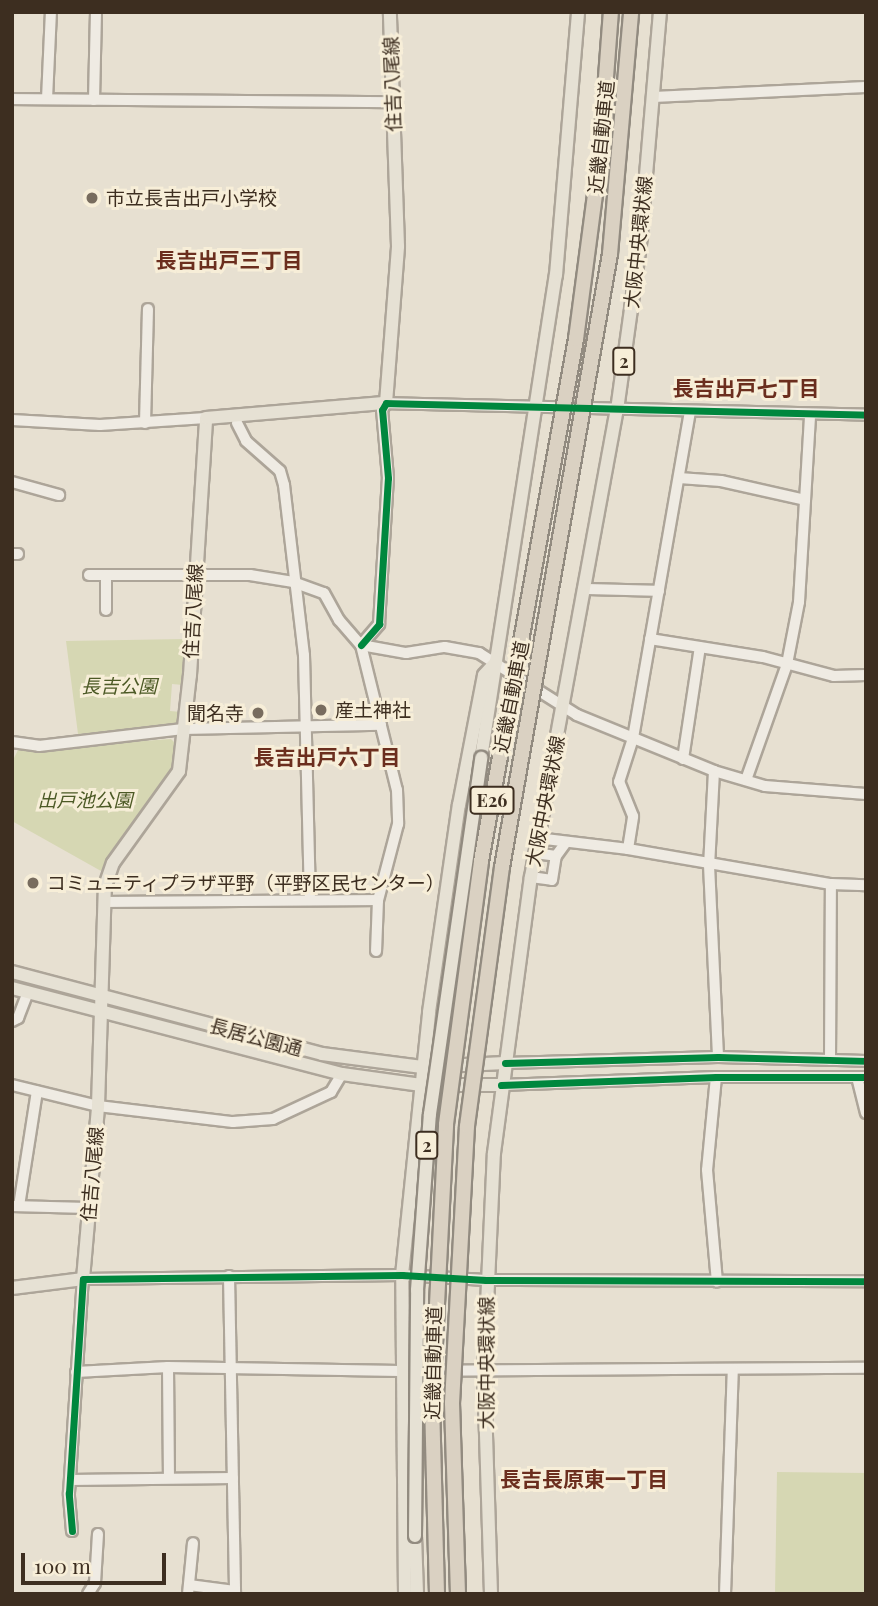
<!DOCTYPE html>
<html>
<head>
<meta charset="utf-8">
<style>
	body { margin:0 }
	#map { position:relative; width:878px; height:1606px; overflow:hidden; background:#e7e0d1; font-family:"Playfair Display","Noto Sans JP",serif }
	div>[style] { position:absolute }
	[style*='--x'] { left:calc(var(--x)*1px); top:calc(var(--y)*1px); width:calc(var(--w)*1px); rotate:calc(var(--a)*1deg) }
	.green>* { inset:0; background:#d6d7b3 }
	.roads { filter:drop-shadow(2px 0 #ada599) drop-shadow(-2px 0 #ada599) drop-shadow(0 2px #ada599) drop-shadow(0 -2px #ada599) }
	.minor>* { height:10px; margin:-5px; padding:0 5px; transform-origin:5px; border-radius:5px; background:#efebe3 }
	.major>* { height:12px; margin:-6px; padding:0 6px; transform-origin:6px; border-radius:6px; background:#e6e1d4 }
	.bridges { filter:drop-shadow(2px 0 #928b80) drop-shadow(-2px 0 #928b80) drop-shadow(0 2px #928b80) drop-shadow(0 -2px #928b80) }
	.major-bridge>* { height:12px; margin:-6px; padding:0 6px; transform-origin:6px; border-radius:6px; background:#e6e1d4 }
	.highway-bridge>* { height:14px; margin:-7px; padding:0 7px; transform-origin:7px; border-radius:7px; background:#dad1c2 }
	.cycleway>* { height:7px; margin:-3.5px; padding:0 3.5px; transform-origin:3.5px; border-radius:3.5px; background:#00873e }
	.dots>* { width:19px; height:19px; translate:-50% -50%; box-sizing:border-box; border:4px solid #f7eed8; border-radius:50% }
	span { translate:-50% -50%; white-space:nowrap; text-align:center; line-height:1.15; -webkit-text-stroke:6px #f7eed8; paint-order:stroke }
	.shield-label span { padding:2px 5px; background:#f7eed8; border:2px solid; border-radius:5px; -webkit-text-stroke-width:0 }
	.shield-label { font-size:18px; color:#3d2e20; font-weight:700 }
	.street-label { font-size:19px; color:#3d2e20 }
	.poi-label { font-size:19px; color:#3d2e20 }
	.left { translate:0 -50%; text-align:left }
	.right { translate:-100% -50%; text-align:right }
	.park-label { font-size:19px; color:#4d5a26; font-style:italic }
	.neighbourhood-label { font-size:21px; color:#6b2e1e; font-weight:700 }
	.frame { position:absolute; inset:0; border:14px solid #3d2e20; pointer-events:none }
	.scale { position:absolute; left:21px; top:1553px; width:145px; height:32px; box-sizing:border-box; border:4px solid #3d2e20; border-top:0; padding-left:9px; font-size:21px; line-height:24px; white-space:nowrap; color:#3d2e20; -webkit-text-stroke:5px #f7eed8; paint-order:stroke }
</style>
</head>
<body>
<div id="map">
	<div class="green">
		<div style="clip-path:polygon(185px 639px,183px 685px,172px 684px,170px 711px,181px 712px,180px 722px,173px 730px,78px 734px,66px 641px)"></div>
		<div style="clip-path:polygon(171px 739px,177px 745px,169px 781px,101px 871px,12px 821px,12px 762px,18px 750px)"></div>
		<div style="clip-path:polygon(777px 1472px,866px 1473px,866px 1594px,775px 1594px)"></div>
	</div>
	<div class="roads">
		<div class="minor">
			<div style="--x:653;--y:97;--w:213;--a:-2.7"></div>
			<div style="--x:12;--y:99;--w:380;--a:0.5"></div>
			<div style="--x:47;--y:99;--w:87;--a:-87.4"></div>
			<div style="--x:94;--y:100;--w:88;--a:-88.7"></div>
			<div style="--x:12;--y:420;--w:88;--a:3.3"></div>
			<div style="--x:100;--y:425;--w:106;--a:-3.8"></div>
			<div style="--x:145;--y:423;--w:114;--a:-88.5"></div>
			<div style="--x:237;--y:423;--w:20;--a:63"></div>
			<div style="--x:246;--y:441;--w:45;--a:41.4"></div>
			<div style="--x:280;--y:471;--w:15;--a:74"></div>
			<div style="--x:284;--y:485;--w:171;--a:83.3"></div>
			<div style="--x:304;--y:655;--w:242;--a:88.6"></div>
			<div style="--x:679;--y:478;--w:42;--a:4.1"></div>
			<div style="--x:721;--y:481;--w:86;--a:12.7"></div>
			<div style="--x:12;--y:482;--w:49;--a:15.5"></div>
			<div style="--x:12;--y:554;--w:6;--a:0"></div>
			<div style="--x:89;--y:575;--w:161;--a:0"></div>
			<div style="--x:250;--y:575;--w:44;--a:9.2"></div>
			<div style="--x:293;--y:582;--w:33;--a:20"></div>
			<div style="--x:324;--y:593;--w:31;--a:61"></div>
			<div style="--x:339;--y:620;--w:33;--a:49"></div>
			<div style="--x:361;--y:645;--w:149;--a:76.1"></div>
			<div style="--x:397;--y:790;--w:34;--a:88"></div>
			<div style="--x:398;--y:824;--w:79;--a:104.7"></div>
			<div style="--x:378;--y:900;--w:51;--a:92.2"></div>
			<div style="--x:583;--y:589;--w:76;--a:1.5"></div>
			<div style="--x:106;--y:610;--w:35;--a:-90"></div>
			<div style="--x:650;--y:639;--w:114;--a:9.1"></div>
			<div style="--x:763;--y:657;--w:73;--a:15"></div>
			<div style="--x:834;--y:676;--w:32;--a:-2"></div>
			<div style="--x:361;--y:645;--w:28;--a:-49"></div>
			<div style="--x:379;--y:624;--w:146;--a:-86.5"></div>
			<div style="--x:388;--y:478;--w:68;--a:-95"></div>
			<div style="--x:382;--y:410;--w:8;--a:-60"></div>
			<div style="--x:386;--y:403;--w:480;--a:1.4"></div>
			<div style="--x:361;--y:645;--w:46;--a:10.1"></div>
			<div style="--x:406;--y:653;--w:39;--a:-9"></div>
			<div style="--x:445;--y:647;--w:35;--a:10"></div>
			<div style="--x:479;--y:653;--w:116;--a:32.3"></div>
			<div style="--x:577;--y:715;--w:148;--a:22.2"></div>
			<div style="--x:714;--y:771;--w:53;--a:16.4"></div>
			<div style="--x:765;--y:786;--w:101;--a:4.5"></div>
			<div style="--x:12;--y:742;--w:27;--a:8"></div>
			<div style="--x:39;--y:746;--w:145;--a:-6.7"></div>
			<div style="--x:183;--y:729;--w:198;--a:-1.2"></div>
			<div style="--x:683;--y:759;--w:113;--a:-81.4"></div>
			<div style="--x:714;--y:771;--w:94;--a:93"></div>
			<div style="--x:709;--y:865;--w:192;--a:87.3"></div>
			<div style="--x:746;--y:780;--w:123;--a:-70.5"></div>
			<div style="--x:787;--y:664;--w:63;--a:-79"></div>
			<div style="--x:799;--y:602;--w:186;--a:-86.6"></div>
			<div style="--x:537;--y:838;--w:92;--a:6.9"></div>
			<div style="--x:628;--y:849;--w:206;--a:9.8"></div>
			<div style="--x:831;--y:884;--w:35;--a:2"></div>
			<div style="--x:628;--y:849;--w:33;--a:-81"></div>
			<div style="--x:633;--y:816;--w:37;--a:-112"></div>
			<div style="--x:619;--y:782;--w:46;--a:-72.3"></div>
			<div style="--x:633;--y:738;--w:331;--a:-80.1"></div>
			<div style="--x:535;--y:853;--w:21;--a:8"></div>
			<div style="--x:531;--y:877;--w:21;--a:8"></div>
			<div style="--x:552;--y:880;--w:24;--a:-81"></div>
			<div style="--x:556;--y:856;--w:17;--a:-54"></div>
			<div style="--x:105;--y:902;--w:273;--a:-0.4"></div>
			<div style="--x:12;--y:1021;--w:7;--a:-27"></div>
			<div style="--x:18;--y:1018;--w:28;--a:-69"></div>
			<div style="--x:830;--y:1060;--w:176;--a:-89.7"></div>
			<div style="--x:505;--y:1063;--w:213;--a:-1.6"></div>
			<div style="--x:718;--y:1057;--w:148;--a:1.5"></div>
			<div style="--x:716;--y:1077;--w:93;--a:95.5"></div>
			<div style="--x:707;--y:1170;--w:112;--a:84.9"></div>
			<div style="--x:857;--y:1077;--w:37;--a:76"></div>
			<div style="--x:12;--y:1085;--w:89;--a:13.7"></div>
			<div style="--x:98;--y:1106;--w:136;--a:6.8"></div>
			<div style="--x:233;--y:1122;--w:40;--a:-4.3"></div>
			<div style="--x:273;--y:1119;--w:64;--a:-25"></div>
			<div style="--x:331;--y:1092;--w:21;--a:-59"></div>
			<div style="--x:501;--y:1085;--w:215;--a:-2.1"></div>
			<div style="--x:716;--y:1077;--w:150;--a:0"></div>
			<div style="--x:12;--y:1206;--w:76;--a:1.5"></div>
			<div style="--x:19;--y:1206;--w:116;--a:-81.1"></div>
			<div style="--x:229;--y:1276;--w:318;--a:88.9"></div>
			<div style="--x:168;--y:1367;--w:111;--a:89.5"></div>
			<div style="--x:76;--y:1372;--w:92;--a:-3.1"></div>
			<div style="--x:168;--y:1367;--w:232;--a:1"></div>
			<div style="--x:400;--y:1371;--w:466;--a:-0.4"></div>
			<div style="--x:70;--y:1480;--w:163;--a:-0.7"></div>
			<div style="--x:72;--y:1531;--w:38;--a:-95"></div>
			<div style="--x:69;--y:1493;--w:214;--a:-86.3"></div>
			<div style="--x:83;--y:1279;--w:319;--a:-0.7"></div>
			<div style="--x:402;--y:1275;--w:84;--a:3.4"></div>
			<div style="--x:486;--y:1280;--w:380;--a:0.2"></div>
			<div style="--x:189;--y:1585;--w:46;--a:7.4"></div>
			<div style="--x:88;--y:1594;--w:13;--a:-58"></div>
			<div style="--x:95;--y:1583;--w:49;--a:-86.5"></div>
			<div style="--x:188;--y:1594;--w:51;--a:-84.4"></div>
			<div style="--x:725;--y:1594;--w:225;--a:-88"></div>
		</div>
		<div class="major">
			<div style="--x:481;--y:758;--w:489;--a:-81.2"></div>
			<div style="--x:556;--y:275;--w:264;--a:-85.2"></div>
			<div style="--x:12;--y:972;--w:321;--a:14.8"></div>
			<div style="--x:322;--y:1054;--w:101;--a:7.4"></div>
			<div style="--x:422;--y:1067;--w:83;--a:-2.8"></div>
			<div style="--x:12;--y:988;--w:341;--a:14.6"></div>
			<div style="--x:342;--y:1074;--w:80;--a:7.9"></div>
			<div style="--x:421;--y:1085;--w:80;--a:0"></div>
			<div style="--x:12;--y:1288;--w:72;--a:-7.2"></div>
			<div style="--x:83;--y:1279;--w:174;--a:-85"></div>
			<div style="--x:98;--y:1106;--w:220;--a:-88.2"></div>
			<div style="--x:105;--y:886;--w:24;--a:-71"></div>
			<div style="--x:113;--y:863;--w:113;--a:-54.3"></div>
			<div style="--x:179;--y:771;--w:97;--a:-83.5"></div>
			<div style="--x:190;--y:675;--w:257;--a:-86.4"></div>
			<div style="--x:206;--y:418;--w:181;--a:-4.8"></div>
			<div style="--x:386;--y:403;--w:157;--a:-85.6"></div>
			<div style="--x:398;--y:246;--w:234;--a:-92"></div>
			<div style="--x:415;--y:1536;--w:58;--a:88"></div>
			<div style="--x:405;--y:1594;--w:319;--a:-90.5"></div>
			<div style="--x:402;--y:1275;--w:264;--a:-84.1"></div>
			<div style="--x:429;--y:1012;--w:209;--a:-81.8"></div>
			<div style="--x:459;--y:805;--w:132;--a:-79.1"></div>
			<div style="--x:484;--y:675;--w:18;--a:-47"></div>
			<div style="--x:491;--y:1594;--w:223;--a:-91.8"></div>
			<div style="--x:484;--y:1371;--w:218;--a:-87.4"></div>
			<div style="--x:494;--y:1153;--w:278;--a:-82.4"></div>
			<div style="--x:531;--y:877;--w:475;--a:-79.6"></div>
			<div style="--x:617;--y:410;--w:167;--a:-82.1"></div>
			<div style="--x:640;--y:245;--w:234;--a:-85.1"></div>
		</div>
	</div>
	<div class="bridges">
		<div class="major-bridge">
			<div style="--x:415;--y:1536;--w:246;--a:-89.5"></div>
			<div style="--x:417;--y:1290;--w:176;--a:-85.8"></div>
			<div style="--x:430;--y:1114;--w:360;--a:-81.8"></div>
		</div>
		<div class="highway-bridge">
			<div style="--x:437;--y:1594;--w:191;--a:-91.5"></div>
			<div style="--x:432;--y:1403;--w:279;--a:-87.1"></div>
			<div style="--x:446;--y:1124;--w:265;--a:-82.4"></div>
			<div style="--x:481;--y:861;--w:531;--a:-79.69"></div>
			<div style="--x:576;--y:339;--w:184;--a:-82.5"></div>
			<div style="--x:600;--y:157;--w:145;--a:-85.7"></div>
			<div style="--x:458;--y:1594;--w:191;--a:-91.8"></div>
			<div style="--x:452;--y:1403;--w:277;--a:-86.9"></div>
			<div style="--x:467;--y:1126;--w:261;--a:-82.3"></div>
			<div style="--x:502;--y:867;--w:622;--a:-80.01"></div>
			<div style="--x:610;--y:254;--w:243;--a:-85"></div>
		</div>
	</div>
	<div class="cycleway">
		<div style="--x:361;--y:645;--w:28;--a:-49"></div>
		<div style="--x:379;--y:624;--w:146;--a:-86.5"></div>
		<div style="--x:388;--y:478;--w:68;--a:-95"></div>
		<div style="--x:382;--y:410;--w:8;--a:-60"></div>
		<div style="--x:386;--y:403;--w:480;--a:1.4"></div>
		<div style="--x:505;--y:1063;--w:213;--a:-1.6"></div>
		<div style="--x:718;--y:1057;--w:148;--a:1.5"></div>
		<div style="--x:501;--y:1085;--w:215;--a:-2.1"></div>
		<div style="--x:716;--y:1077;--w:150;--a:0"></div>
		<div style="--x:72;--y:1531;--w:38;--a:-95"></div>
		<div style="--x:69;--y:1493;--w:214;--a:-86.3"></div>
		<div style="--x:83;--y:1279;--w:319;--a:-0.7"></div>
		<div style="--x:402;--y:1275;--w:84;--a:3.4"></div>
		<div style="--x:486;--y:1280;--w:380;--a:0.2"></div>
	</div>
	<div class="dots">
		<div style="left:92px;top:198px;background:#786c5e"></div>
		<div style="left:321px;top:710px;background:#786c5e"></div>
		<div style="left:258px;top:713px;background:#786c5e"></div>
		<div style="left:33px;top:883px;background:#786c5e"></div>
	</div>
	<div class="shield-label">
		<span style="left:624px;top:361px">2</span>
		<span style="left:492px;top:800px">E26</span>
		<span style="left:427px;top:1145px">2</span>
	</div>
	<div class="street-label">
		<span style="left:392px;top:84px;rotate:-92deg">住吉八尾線</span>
		<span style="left:601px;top:137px;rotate:-84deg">近畿自動車道</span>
		<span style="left:638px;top:242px;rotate:-84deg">大阪中央環状線</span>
		<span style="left:193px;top:611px;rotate:-87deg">住吉八尾線</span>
		<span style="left:511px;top:697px;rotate:-79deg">近畿自動車道</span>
		<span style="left:545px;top:801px;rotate:-79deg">大阪中央環状線</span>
		<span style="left:256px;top:1037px;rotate:15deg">長居公園通</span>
		<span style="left:92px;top:1174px;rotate:-85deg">住吉八尾線</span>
		<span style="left:433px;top:1363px;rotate:-89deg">近畿自動車道</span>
		<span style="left:486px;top:1363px;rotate:-90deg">大阪中央環状線</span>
	</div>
	<div class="poi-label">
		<span class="left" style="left:106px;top:198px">市立長吉出戸小学校</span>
		<span class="left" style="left:335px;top:710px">産土神社</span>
		<span class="right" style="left:244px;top:713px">聞名寺</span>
		<span class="left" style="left:47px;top:883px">コミュニティプラザ平野（平野区民センター）</span>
	</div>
	<div class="park-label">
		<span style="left:119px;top:686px">長吉公園</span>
		<span style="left:85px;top:800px">出戸池公園</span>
	</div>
	<div class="neighbourhood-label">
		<span style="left:229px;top:259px">長吉出戸三丁目</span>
		<span style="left:746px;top:387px">長吉出戸七丁目</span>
		<span style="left:327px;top:756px">長吉出戸六丁目</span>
		<span style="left:584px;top:1478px">長吉長原東一丁目</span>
	</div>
	<div class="frame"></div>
	<div class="scale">100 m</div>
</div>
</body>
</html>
